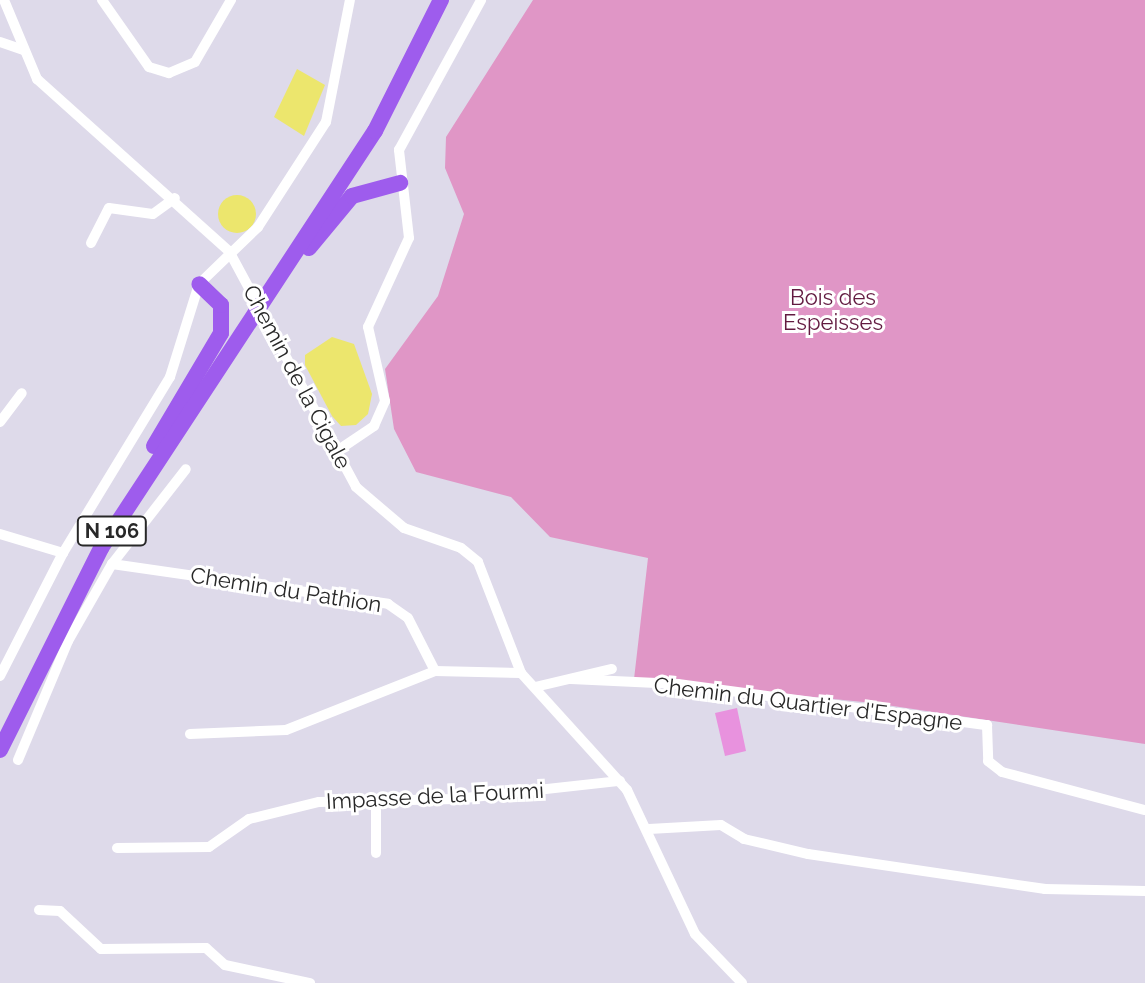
<!DOCTYPE html>
<html>
<head>
<meta charset="utf-8">
<style>
	body { margin:0 }
	#map { position:relative; width:1145px; height:983px; overflow:hidden; background:#dedaea; font-family:Raleway,sans-serif }
	div>[style] { position:absolute }
	[style*='--x'] { left:calc(var(--x)*1px); top:calc(var(--y)*1px); width:calc(var(--w)*1px); rotate:calc(var(--a)*1deg) }
	.green>* { inset:0; background:#e096c6 }
	.pitch>* { inset:0; background:#e892de }
	.water>* { inset:0; background:#ece66d }
	.round { border-radius:50% }
	.minor>* { height:10px; margin:-5px; padding:0 5px; transform-origin:5px; border-radius:5px; background:#fff }
	.primary>* { height:16px; margin:-8px; padding:0 8px; transform-origin:8px; border-radius:8px; background:#9e5ced }
	span { translate:-50% -50%; white-space:nowrap; text-align:center; line-height:1.15; -webkit-text-stroke:6px #fff; paint-order:stroke }
	.shield-label span { padding:2px 6px; background:#fff; border:2px solid; border-radius:6px; -webkit-text-stroke-width:0 }
	.shield-label { font-size:20px; color:#282828; font-weight:700 }
	.park-label { font-size:22px; color:#621a40 }
	.street-label { font-size:22px; color:#282828 }
</style>
</head>
<body>
<div id="map">
	<div class="green">
		<div style="clip-path:polygon(533px 0,1145px 0,1145px 744px,873px 703px,634px 679px,648px 558px,550px 537px,511px 497px,416px 472px,394px 429px,385px 369px,438px 296px,464px 214px,445px 168px,446px 137px)"></div>
	</div>
	<div class="pitch">
		<div style="clip-path:polygon(737px 708px,746px 751px,725px 756px,715px 713px)"></div>
	</div>
	<div class="water">
		<div style="clip-path:polygon(297px 69px,325px 85px,304px 136px,274px 117px)"></div>
		<div class="round" style="left:218px;top:195px;width:38px;height:38px"></div>
		<div style="clip-path:polygon(332px 337px,354px 344px,372px 394px,368px 414px,356px 425px,341px 426px,332px 416px,305px 365px,305px 355px)"></div>
	</div>
	<div class="minor">
		<div style="--x:4;--y:0;--w:86;--a:67.3"></div>
		<div style="--x:37;--y:79;--w:258;--a:41.9"></div>
		<div style="--x:229;--y:251;--w:268;--a:61.7"></div>
		<div style="--x:356;--y:487;--w:63;--a:40.5"></div>
		<div style="--x:404;--y:528;--w:60;--a:19.3"></div>
		<div style="--x:461;--y:548;--w:22;--a:39"></div>
		<div style="--x:478;--y:562;--w:119;--a:68.8"></div>
		<div style="--x:521;--y:673;--w:158;--a:47.8"></div>
		<div style="--x:627;--y:790;--w:159;--a:64.7"></div>
		<div style="--x:695;--y:934;--w:68;--a:46.2"></div>
		<div style="--x:102;--y:0;--w:82;--a:55"></div>
		<div style="--x:149;--y:67;--w:21;--a:17"></div>
		<div style="--x:169;--y:73;--w:28;--a:-23"></div>
		<div style="--x:195;--y:62;--w:72;--a:-59.9"></div>
		<div style="--x:0;--y:42;--w:24;--a:19"></div>
		<div style="--x:91;--y:243;--w:39;--a:-63"></div>
		<div style="--x:109;--y:208;--w:44;--a:7.8"></div>
		<div style="--x:153;--y:214;--w:27;--a:-36"></div>
		<div style="--x:0;--y:422;--w:36;--a:-53"></div>
		<div style="--x:337;--y:451;--w:45;--a:-34"></div>
		<div style="--x:374;--y:426;--w:27;--a:-66"></div>
		<div style="--x:385;--y:401;--w:76;--a:-102.9"></div>
		<div style="--x:368;--y:327;--w:98;--a:-65.3"></div>
		<div style="--x:409;--y:238;--w:89;--a:-96.5"></div>
		<div style="--x:399;--y:150;--w:171;--a:-61.3"></div>
		<div style="--x:0;--y:534;--w:66;--a:16.8"></div>
		<div style="--x:112;--y:564;--w:279;--a:8.2"></div>
		<div style="--x:388;--y:604;--w:24;--a:35"></div>
		<div style="--x:408;--y:618;--w:59;--a:63"></div>
		<div style="--x:435;--y:671;--w:86;--a:1.3"></div>
		<div style="--x:0;--y:676;--w:138;--a:-62.9"></div>
		<div style="--x:63;--y:553;--w:206;--a:-58.7"></div>
		<div style="--x:170;--y:377;--w:97;--a:-72.7"></div>
		<div style="--x:199;--y:284;--w:82;--a:-44"></div>
		<div style="--x:258;--y:227;--w:125;--a:-57.1"></div>
		<div style="--x:326;--y:122;--w:124;--a:-78.9"></div>
		<div style="--x:571;--y:679;--w:107;--a:2.7"></div>
		<div style="--x:678;--y:684;--w:312;--a:7.6"></div>
		<div style="--x:987;--y:725;--w:36;--a:88"></div>
		<div style="--x:988;--y:761;--w:18;--a:38"></div>
		<div style="--x:1002;--y:772;--w:148;--a:14.9"></div>
		<div style="--x:535;--y:687;--w:79;--a:-13.2"></div>
		<div style="--x:190;--y:734;--w:96;--a:-2.4"></div>
		<div style="--x:286;--y:730;--w:160;--a:-21.6"></div>
		<div style="--x:18;--y:760;--w:129;--a:-67.2"></div>
		<div style="--x:68;--y:641;--w:89;--a:-60.3"></div>
		<div style="--x:112;--y:564;--w:120;--a:-52.1"></div>
		<div style="--x:649;--y:829;--w:72;--a:-3.2"></div>
		<div style="--x:721;--y:825;--w:27;--a:31"></div>
		<div style="--x:744;--y:839;--w:66;--a:13.2"></div>
		<div style="--x:808;--y:854;--w:240;--a:8.4"></div>
		<div style="--x:1045;--y:889;--w:100;--a:1.1"></div>
		<div style="--x:117;--y:848;--w:92;--a:-0.6"></div>
		<div style="--x:209;--y:847;--w:49;--a:-35"></div>
		<div style="--x:249;--y:819;--w:72;--a:-13.7"></div>
		<div style="--x:319;--y:802;--w:137;--a:-1.3"></div>
		<div style="--x:456;--y:799;--w:165;--a:-6.3"></div>
		<div style="--x:376;--y:853;--w:54;--a:-90"></div>
		<div style="--x:39;--y:910;--w:21;--a:3"></div>
		<div style="--x:60;--y:911;--w:56;--a:42.8"></div>
		<div style="--x:101;--y:949;--w:105;--a:-0.5"></div>
		<div style="--x:206;--y:948;--w:25;--a:42"></div>
		<div style="--x:225;--y:965;--w:87;--a:12"></div>
	</div>
	<div class="primary">
		<div style="--x:309;--y:248;--w:67;--a:-50.4"></div>
		<div style="--x:352;--y:196;--w:50;--a:-15.2"></div>
		<div style="--x:154;--y:446;--w:131;--a:-59.3"></div>
		<div style="--x:221;--y:333;--w:28;--a:-90"></div>
		<div style="--x:221;--y:305;--w:30;--a:-136"></div>
		<div style="--x:0;--y:750;--w:226;--a:-63.4"></div>
		<div style="--x:101;--y:548;--w:499;--a:-56.7"></div>
		<div style="--x:375;--y:131;--w:147;--a:-63.3"></div>
	</div>
	<div class="shield-label">
		<span style="left:112px;top:531px">N 106</span>
	</div>
	<div class="park-label">
		<span style="left:833px;top:310px">Bois des<br>Espeisses</span>
	</div>
	<div class="street-label">
		<span style="left:297px;top:377px;rotate:62deg">Chemin de la Cigale</span>
		<span style="left:286px;top:590px;rotate:9deg">Chemin du Pathion</span>
		<span style="left:808px;top:704px;rotate:7deg">Chemin du Quartier d'Espagne</span>
		<span style="left:435px;top:796px;rotate:-3deg">Impasse de la Fourmi</span>
	</div>
</div>
</body>
</html>
